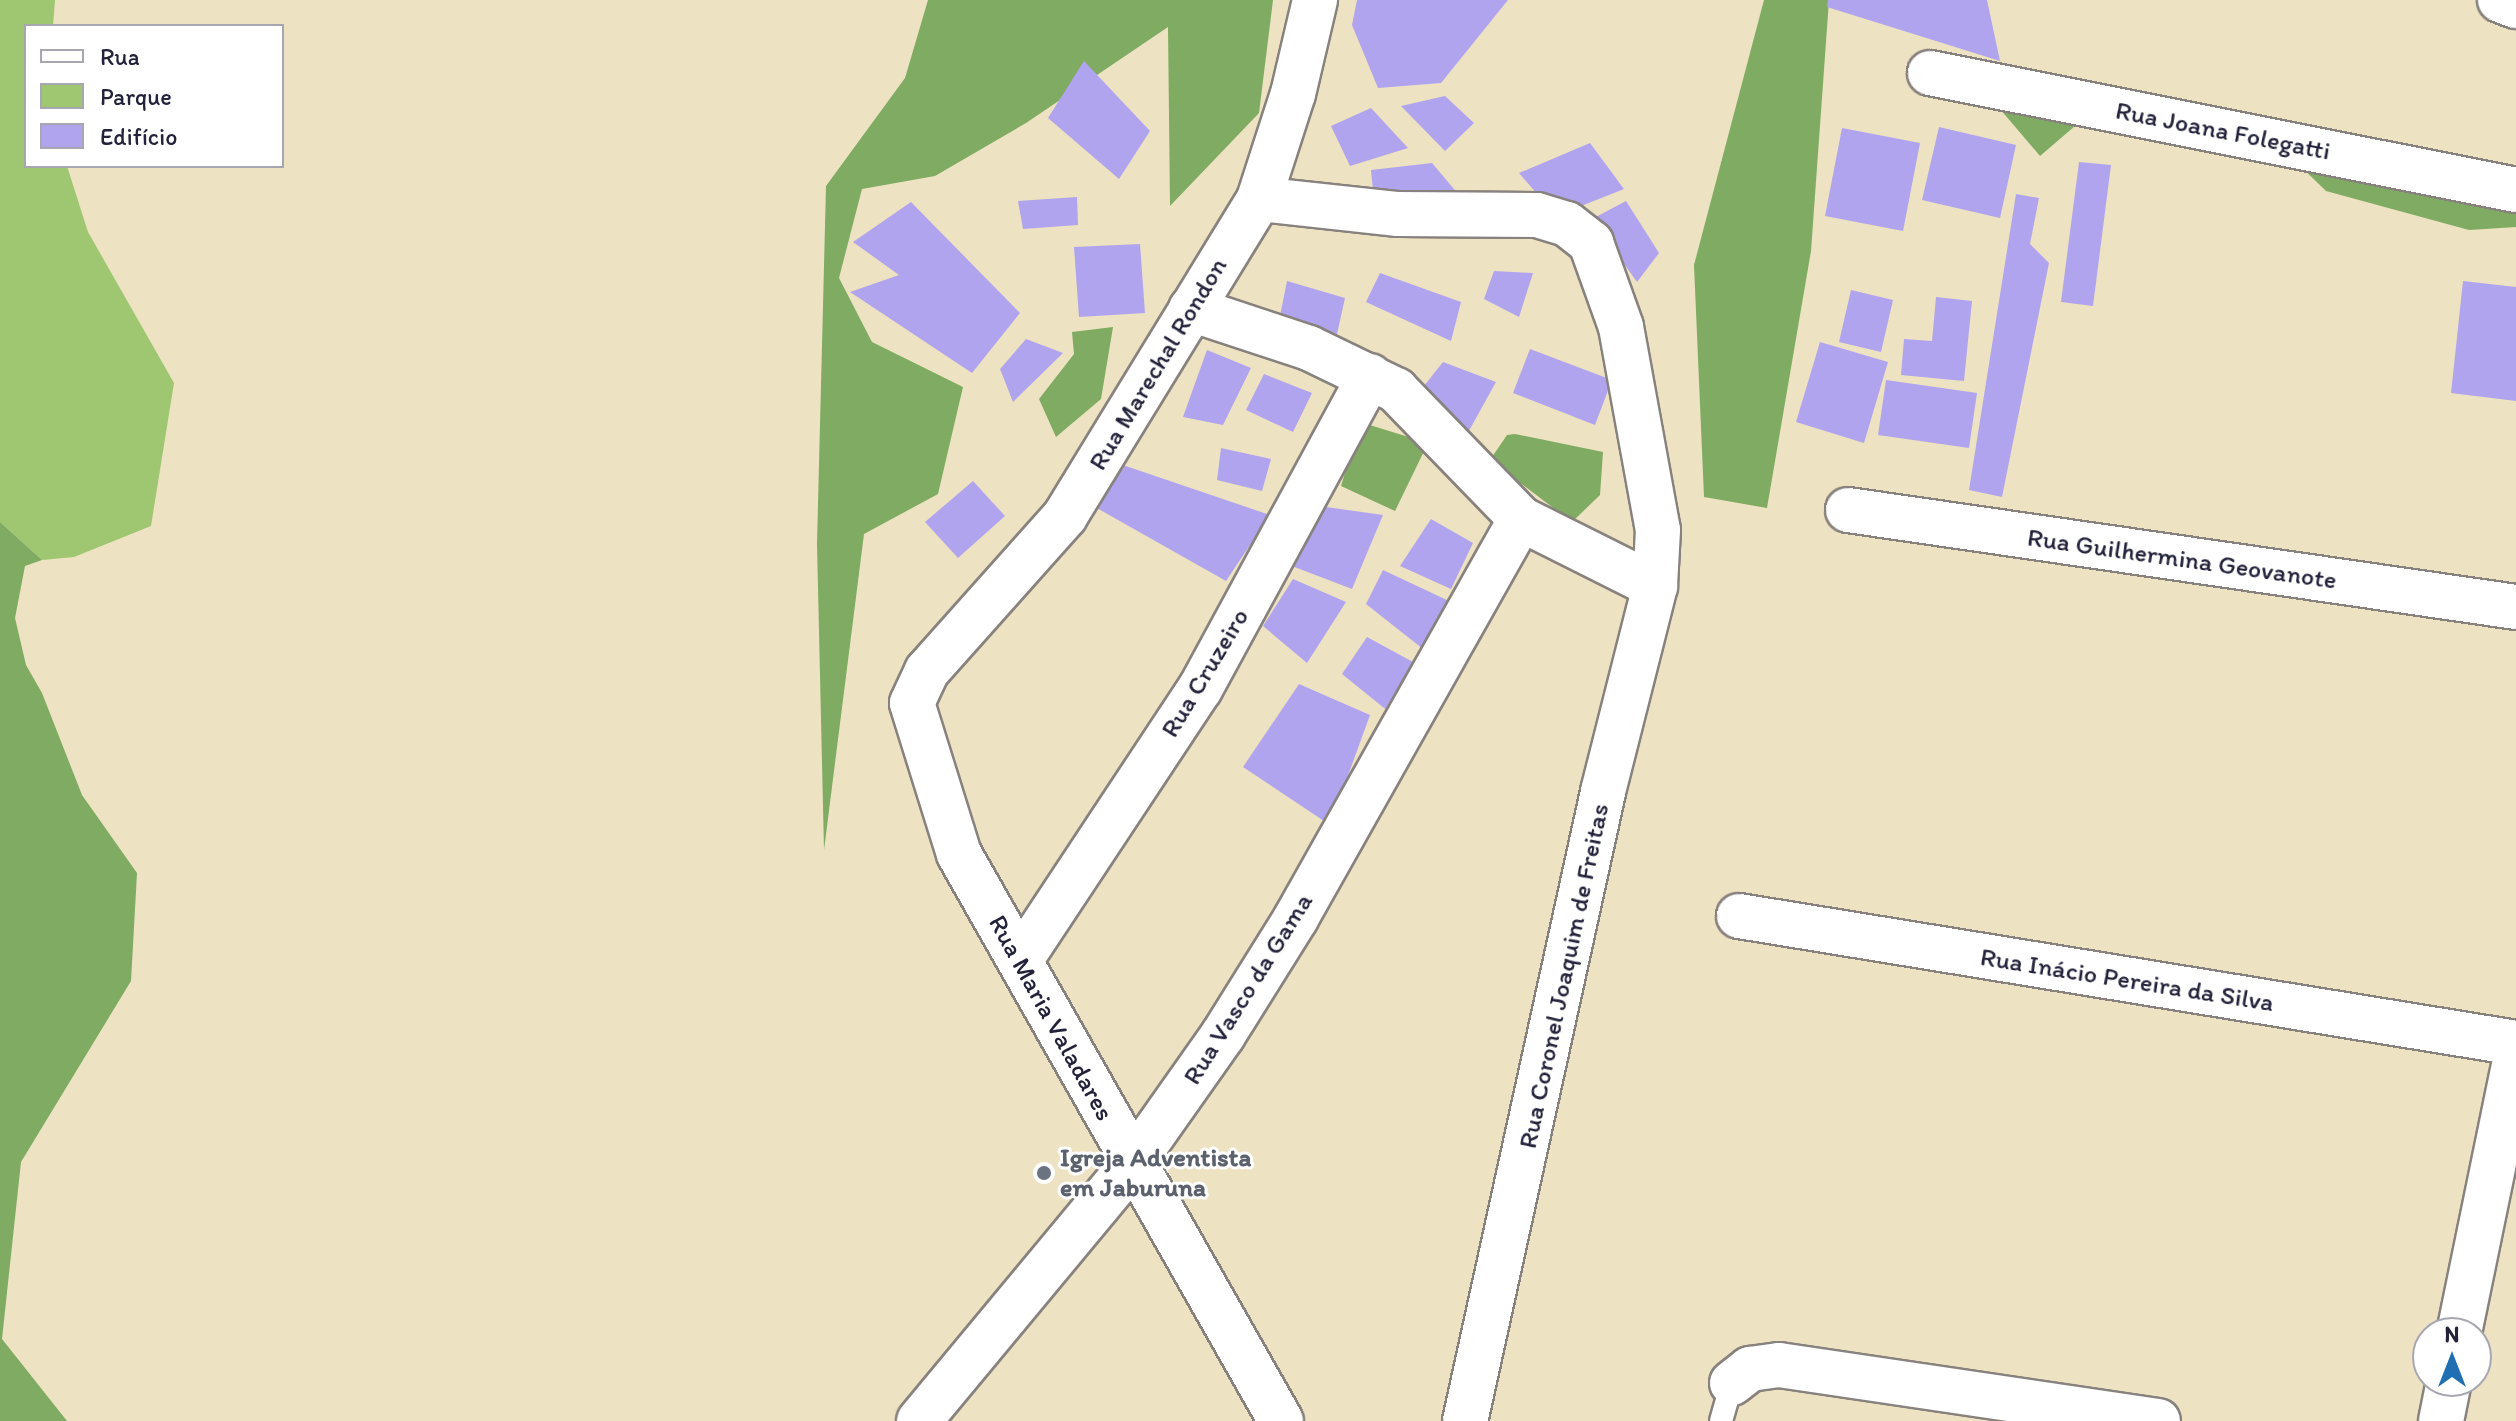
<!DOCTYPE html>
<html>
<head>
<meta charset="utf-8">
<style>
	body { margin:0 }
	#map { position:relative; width:2516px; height:1421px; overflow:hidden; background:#ede2c2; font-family:Itim,sans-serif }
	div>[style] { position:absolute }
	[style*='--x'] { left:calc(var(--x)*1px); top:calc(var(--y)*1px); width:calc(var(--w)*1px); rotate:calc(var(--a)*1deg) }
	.green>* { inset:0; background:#9fc671 }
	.forest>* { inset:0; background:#7fab63 }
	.building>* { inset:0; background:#b1a4ee }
	.roads { filter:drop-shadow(2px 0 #88827e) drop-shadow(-2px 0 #88827e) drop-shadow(0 2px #88827e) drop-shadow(0 -2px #88827e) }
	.service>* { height:22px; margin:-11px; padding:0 11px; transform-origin:11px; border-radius:11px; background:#fff }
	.minor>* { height:44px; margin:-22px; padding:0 22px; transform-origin:22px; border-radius:22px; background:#fff }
	.dots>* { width:22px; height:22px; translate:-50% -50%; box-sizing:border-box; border:4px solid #fff; border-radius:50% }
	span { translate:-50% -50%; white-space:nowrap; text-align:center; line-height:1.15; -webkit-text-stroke:6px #fff; paint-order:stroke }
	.street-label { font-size:26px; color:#22223b }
	.worship-label { font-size:26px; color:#5b616d; font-weight:700 }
	.left { translate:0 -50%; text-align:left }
	.legend { position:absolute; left:24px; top:24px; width:260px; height:144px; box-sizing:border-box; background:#fff; border:2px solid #a7a7b1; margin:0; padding:10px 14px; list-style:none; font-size:24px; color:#22223b }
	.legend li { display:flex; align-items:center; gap:16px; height:40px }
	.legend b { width:40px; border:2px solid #a7a7b1 }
	.north { position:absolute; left:2412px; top:1317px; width:80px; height:80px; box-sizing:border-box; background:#fff; border:2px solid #a7a7b1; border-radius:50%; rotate:0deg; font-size:22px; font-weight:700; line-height:32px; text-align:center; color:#22223b }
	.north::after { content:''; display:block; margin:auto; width:28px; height:36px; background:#1f6fb2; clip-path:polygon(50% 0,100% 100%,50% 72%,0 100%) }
</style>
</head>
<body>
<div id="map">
	<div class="green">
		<div style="clip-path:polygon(0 0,55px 0,53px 26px,26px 26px,26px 166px,67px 166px,88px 232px,174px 383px,151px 526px,74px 557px,42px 560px,0 522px)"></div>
	</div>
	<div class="forest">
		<div style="clip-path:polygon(928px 0,1273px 0,1259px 113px,1170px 206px,1168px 27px,1026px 123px,935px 176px,862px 189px,839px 278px,872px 342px,963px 387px,938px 494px,864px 534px,824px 850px,817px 544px,826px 186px,905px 78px)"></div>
		<div style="clip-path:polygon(1764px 0,1829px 0,1811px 251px,1767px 508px,1704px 497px,1694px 265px)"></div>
		<div style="clip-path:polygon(2000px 109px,2082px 120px,2040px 156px)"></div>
		<div style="clip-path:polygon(2293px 159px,2516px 207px,2516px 227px,2469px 230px,2326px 191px)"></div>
		<div style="clip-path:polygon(1113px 327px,1101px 399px,1056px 437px,1039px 399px,1074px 354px,1072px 332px)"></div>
		<div style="clip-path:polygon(1360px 422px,1428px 443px,1395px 511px,1341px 486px)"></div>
		<div style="clip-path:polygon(1515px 434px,1603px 452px,1600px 495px,1572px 522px,1490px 460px,1507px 435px)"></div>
		<div style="clip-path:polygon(0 522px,42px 560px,25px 566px,15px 618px,26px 665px,42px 693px,82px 795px,137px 873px,131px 981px,21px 1162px,2px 1339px,67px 1421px,0 1421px)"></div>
	</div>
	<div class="building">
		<div style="clip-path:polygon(1357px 0,1508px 0,1441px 83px,1378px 88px,1352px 25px)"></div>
		<div style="clip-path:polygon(1828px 0,1987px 0,2000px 61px,1827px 7px)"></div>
		<div style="clip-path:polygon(1084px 61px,1150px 131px,1119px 179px,1048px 118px)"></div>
		<div style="clip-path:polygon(1445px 96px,1474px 123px,1445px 151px,1401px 106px)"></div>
		<div style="clip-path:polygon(1371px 108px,1408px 148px,1350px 166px,1331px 126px)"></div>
		<div style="clip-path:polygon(1939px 127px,2016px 145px,2000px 218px,1922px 200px)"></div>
		<div style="clip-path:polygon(1842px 128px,1920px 143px,1903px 231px,1825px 216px)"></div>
		<div style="clip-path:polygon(1590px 143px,1624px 189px,1556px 216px,1519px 173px)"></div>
		<div style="clip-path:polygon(2079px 162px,2111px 165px,2093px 306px,2061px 302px)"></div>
		<div style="clip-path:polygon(1432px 163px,1465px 202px,1375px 211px,1371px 170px)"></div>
		<div style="clip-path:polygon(2016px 194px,2039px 198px,2030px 244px,2049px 263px,2002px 497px,1969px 490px)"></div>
		<div style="clip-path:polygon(1077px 197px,1078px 225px,1023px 229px,1018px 201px)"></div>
		<div style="clip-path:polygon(1626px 201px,1659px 253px,1637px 282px,1592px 219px)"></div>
		<div style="clip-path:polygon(911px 202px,1020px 313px,972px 373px,850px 292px,899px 275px,853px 242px)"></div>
		<div style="clip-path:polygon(1140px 244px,1145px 313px,1079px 317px,1074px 247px)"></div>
		<div style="clip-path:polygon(1494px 271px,1533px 273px,1519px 317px,1484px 299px)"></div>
		<div style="clip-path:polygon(1380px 273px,1461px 302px,1451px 341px,1366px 302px)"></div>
		<div style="clip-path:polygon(1287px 281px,1345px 298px,1337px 334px,1279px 321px)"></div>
		<div style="clip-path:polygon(2463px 281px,2516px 287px,2516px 401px,2451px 393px)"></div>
		<div style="clip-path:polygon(1851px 290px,1893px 300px,1881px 352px,1839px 342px)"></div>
		<div style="clip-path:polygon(1936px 297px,1972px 301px,1964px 381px,1901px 375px,1904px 339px,1932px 341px)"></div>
		<div style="clip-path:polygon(1026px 339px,1063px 353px,1013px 402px,1000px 369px)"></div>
		<div style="clip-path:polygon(1820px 342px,1888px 362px,1864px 443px,1796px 422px)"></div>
		<div style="clip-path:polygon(1530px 349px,1612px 380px,1595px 425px,1513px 393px)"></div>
		<div style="clip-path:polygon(1207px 350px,1251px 368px,1223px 425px,1183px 417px)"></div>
		<div style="clip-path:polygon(1443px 362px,1496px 382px,1465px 438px,1420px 391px)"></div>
		<div style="clip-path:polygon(1264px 374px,1312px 393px,1293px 432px,1246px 410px)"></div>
		<div style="clip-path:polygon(1886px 380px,1977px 393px,1969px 448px,1878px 435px)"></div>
		<div style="clip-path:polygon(1221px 448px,1271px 459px,1262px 491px,1217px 480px)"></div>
		<div style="clip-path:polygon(1114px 462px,1270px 515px,1226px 581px,1095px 507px)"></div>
		<div style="clip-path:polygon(973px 481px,1005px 516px,958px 558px,925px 522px)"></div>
		<div style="clip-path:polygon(1319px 506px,1383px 515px,1352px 589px,1292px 566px)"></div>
		<div style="clip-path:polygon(1431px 519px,1473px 543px,1451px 589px,1400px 566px)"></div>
		<div style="clip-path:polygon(1383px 570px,1449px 601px,1423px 649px,1366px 604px)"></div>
		<div style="clip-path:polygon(1293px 579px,1346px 602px,1307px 663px,1263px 626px)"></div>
		<div style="clip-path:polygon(1367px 637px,1413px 662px,1389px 712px,1342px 674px)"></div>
		<div style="clip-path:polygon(1299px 684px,1370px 715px,1330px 825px,1243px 767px)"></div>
	</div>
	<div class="roads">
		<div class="service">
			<div style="--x:1721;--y:1421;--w:40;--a:-74"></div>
		</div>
		<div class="minor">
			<div style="--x:2500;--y:0;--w:17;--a:21"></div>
			<div style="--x:1930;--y:73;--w:598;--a:11.29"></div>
			<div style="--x:1259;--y:199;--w:140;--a:6.2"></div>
			<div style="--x:1398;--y:214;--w:139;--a:0.4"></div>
			<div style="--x:1537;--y:215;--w:31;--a:17"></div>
			<div style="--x:1567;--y:224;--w:31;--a:38"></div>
			<div style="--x:1591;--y:243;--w:89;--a:70.3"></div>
			<div style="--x:1621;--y:327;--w:206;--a:79.7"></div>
			<div style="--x:1658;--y:530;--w:56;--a:93.1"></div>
			<div style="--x:1655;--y:586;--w:212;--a:104.2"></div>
			<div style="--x:1603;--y:792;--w:644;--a:102.37"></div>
			<div style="--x:1191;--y:309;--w:124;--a:18.3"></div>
			<div style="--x:1309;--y:348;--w:97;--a:25.8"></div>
			<div style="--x:1396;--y:390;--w:180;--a:45.9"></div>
			<div style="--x:1521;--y:519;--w:150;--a:26.6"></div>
			<div style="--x:1848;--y:510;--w:675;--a:8.26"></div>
			<div style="--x:1739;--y:916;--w:787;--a:9.28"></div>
			<div style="--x:1021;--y:959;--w:324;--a:-56.5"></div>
			<div style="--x:1200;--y:689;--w:356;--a:-61.5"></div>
			<div style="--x:2459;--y:1333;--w:284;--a:-78.4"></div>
			<div style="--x:1732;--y:1383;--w:23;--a:-38"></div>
			<div style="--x:1750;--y:1369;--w:29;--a:-8"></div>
			<div style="--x:1779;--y:1365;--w:383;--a:8.4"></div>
			<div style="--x:919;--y:1421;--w:334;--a:-50.3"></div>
			<div style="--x:1132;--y:1164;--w:158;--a:-54.8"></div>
			<div style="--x:1223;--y:1035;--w:138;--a:-58"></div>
			<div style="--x:1296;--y:918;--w:458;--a:-60.6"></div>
			<div style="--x:1281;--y:1421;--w:652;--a:-119.59"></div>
			<div style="--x:959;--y:854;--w:158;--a:-107.3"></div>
			<div style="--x:912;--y:703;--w:35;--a:-65"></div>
			<div style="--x:927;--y:671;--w:208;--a:-48.3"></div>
			<div style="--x:1065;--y:516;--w:372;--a:-58.5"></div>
			<div style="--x:1259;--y:199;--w:110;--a:-72.1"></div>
			<div style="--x:1293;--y:94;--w:97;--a:-76.8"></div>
			<div style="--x:2441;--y:1421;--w:41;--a:-78.7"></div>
		</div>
	</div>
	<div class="dots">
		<div style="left:1044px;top:1173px;background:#6b7280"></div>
	</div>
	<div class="street-label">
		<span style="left:2223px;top:131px;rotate:11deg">Rua Joana Folegatti</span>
		<span style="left:1158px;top:364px;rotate:-59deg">Rua Marechal Rondon</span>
		<span style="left:2182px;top:559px;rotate:8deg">Rua Guilhermina Geovanote</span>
		<span style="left:1205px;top:673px;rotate:-59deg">Rua Cruzeiro</span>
		<span style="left:1564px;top:976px;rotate:-78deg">Rua Coronel Joaquim de Freitas</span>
		<span style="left:2127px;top:980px;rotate:9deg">Rua Inácio Pereira da Silva</span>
		<span style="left:1248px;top:989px;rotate:-58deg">Rua Vasco da Gama</span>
		<span style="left:1051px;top:1018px;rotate:61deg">Rua Maria Valadares</span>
	</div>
	<div class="worship-label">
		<span class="left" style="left:1060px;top:1173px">Igreja Adventista<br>em Jaburuna</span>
	</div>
	<ul class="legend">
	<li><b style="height:10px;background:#fff"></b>Rua</li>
	<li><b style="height:22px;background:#9fc671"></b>Parque</li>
	<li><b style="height:22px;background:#b1a4ee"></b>Edifício</li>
	</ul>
	<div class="north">N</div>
</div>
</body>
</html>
